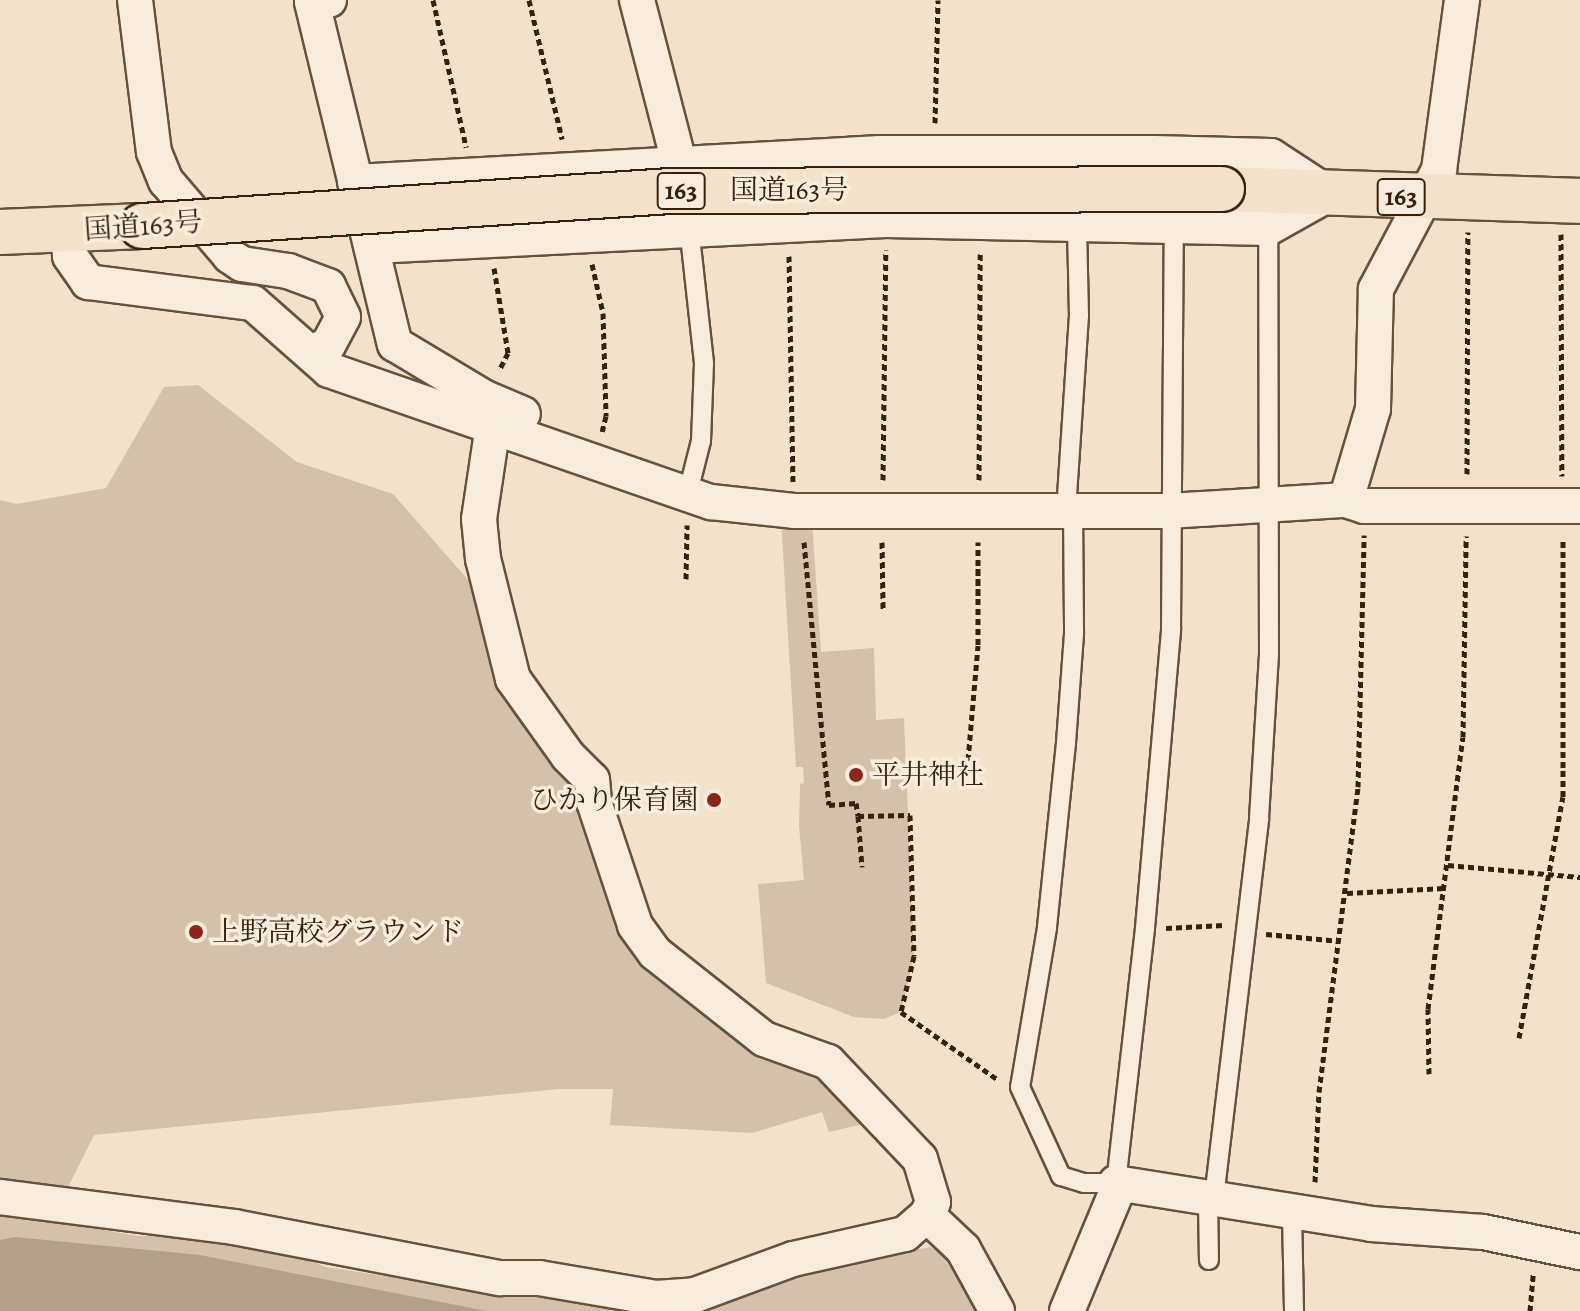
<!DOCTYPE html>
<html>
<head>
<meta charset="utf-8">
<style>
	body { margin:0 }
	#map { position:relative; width:1580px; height:1311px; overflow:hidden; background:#f3e2cb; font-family:Alegreya,"Noto Serif JP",serif }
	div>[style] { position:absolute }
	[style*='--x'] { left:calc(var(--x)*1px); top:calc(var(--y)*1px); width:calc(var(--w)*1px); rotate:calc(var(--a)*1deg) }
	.green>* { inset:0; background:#d3c1ab }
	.water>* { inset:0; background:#b3a08b }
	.path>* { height:5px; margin-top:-2.5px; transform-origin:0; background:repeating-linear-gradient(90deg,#37210e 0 6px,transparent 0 10px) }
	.roads { filter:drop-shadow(2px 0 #66513d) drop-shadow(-2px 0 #66513d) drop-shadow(0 2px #66513d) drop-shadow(0 -2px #66513d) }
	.service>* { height:18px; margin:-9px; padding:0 9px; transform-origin:9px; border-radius:9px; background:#f7ecdd }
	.minor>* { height:34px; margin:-17px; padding:0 17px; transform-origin:17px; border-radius:17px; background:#f7ecdd }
	.trunk>* { height:44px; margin:-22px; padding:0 22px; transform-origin:22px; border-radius:22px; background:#f3e2cb }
	.bridges { filter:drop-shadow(2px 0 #37210e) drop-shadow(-2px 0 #37210e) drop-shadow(0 2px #37210e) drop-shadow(0 -2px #37210e) }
	.trunk-bridge>* { height:44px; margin:-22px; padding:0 22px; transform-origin:22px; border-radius:22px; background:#f3e2cb }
	.dots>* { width:22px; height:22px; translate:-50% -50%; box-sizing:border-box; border:4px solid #f7ecdd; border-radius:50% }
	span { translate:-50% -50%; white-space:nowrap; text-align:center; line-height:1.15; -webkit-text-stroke:7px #f7ecdd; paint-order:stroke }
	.shield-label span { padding:2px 6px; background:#f7ecdd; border:2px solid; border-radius:6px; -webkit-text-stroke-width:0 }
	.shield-label { font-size:26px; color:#37210e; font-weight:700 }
	.street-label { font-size:28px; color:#37210e }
	.poi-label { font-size:28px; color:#37210e }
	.left { translate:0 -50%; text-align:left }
	.right { translate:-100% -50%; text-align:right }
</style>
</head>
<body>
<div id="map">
	<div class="green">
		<div style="clip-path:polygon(198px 385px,297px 462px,393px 494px,483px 597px,583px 783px,623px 925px,804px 1061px,872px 1122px,829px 1132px,822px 1112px,752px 1133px,610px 1125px,613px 1089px,559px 1089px,94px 1135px,66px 1191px,0 1182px,0 500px,17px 504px,106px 488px,164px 387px)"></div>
		<div style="clip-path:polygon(781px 520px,812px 521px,821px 652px,874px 648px,876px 720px,904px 718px,914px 956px,901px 1012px,884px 1019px,854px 1017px,766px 983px,758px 884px,804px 880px,799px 826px,800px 784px,804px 783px,803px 767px,796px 767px)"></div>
		<div style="clip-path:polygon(0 1212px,138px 1236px,194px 1236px,279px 1249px,326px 1267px,495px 1293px,801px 1273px,930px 1247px,951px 1258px,978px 1311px,0 1311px)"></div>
	</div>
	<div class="water">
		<div style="clip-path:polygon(15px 1237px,200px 1255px,487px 1311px,0 1311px,0 1240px)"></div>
	</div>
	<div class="path">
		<div style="--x:433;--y:0;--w:151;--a:77.3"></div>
		<div style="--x:529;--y:0;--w:143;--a:76.6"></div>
		<div style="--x:935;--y:123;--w:123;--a:-88.6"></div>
		<div style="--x:1561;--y:234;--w:242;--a:89.8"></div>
		<div style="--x:789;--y:256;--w:226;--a:89"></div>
		<div style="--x:592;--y:264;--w:50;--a:77.3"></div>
		<div style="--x:603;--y:313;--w:103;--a:88.3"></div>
		<div style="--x:606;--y:416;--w:16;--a:104"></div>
		<div style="--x:494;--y:268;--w:86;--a:80.6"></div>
		<div style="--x:508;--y:353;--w:20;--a:117"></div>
		<div style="--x:1467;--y:474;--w:242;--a:-89.8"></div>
		<div style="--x:883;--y:480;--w:230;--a:-89.3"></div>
		<div style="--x:979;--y:480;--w:226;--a:-89.7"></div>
		<div style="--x:804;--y:542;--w:264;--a:84.6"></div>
		<div style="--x:829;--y:805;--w:27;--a:-4"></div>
		<div style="--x:856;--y:803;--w:13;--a:81"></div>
		<div style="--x:858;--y:816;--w:52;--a:-1.1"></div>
		<div style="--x:910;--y:815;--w:141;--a:88.4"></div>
		<div style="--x:914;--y:956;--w:57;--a:103.1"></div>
		<div style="--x:901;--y:1012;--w:117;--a:34.9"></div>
		<div style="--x:882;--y:542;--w:67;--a:89.1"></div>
		<div style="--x:686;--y:579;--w:54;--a:-88.9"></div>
		<div style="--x:968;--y:760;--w:115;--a:-85"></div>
		<div style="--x:978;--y:645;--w:103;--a:-90"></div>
		<div style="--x:858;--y:816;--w:51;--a:85.5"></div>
		<div style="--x:1448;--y:865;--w:133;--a:5.2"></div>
		<div style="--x:1347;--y:893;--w:98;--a:-2.9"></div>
		<div style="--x:1166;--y:928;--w:58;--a:-3"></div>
		<div style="--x:1266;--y:934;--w:74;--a:5.4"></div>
		<div style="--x:1519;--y:1038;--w:245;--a:-79.7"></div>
		<div style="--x:1563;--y:797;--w:259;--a:-90"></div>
		<div style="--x:1429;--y:1074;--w:65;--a:-90.9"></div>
		<div style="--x:1428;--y:1009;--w:274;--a:-82.7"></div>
		<div style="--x:1463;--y:737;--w:201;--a:-89.1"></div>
		<div style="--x:1315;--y:1182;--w:90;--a:-87.5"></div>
		<div style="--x:1319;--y:1092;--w:307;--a:-82.7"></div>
		<div style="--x:1358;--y:787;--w:252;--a:-88.6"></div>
		<div style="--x:1530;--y:1311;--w:38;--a:-85"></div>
	</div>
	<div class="roads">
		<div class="service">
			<div style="--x:688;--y:492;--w:53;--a:-75.7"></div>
			<div style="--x:701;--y:441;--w:78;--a:-87.8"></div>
			<div style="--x:704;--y:363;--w:137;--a:-96.3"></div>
			<div style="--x:1066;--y:511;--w:195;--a:-86.2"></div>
			<div style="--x:1079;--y:316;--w:89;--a:-91.3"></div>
			<div style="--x:1073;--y:511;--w:123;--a:89.5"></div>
			<div style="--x:1074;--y:634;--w:109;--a:94.2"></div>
			<div style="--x:1066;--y:743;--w:186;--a:95.9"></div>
			<div style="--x:1047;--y:928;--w:161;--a:99.6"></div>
			<div style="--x:1020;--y:1087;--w:98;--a:65.3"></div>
			<div style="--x:1061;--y:1176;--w:24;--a:17"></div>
			<div style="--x:1084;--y:1183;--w:32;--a:0"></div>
			<div style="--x:1116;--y:1183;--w:257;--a:-83.5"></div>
			<div style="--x:1145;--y:928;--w:300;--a:-85"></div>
			<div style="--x:1171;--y:629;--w:400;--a:-89.6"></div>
			<div style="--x:1214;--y:1198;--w:383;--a:-83.2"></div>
			<div style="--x:1259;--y:818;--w:164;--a:-86.5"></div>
			<div style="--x:1269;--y:654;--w:426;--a:-90.1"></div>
			<div style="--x:1208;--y:1199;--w:61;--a:89.1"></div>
			<div style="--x:1292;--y:1214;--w:97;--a:88.8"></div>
		</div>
		<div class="minor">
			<div style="--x:135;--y:0;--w:153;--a:82.9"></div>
			<div style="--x:154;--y:152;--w:31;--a:68"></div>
			<div style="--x:166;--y:181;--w:99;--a:49.5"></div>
			<div style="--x:230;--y:256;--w:14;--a:34"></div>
			<div style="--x:242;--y:264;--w:47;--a:8.7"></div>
			<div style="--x:288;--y:271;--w:43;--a:20.6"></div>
			<div style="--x:328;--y:286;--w:34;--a:64"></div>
			<div style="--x:343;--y:317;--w:32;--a:118"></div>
			<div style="--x:328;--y:345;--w:17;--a:156"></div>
			<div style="--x:329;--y:0;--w:17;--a:173"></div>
			<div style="--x:312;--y:2;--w:352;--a:76.4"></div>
			<div style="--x:395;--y:344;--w:105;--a:31"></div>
			<div style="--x:485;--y:398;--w:41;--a:22.8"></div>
			<div style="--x:637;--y:0;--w:167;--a:75.5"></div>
			<div style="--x:355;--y:182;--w:526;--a:-3.16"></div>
			<div style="--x:880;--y:153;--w:274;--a:0"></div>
			<div style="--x:1154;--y:153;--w:117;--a:1.5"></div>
			<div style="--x:1271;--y:156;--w:69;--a:33.2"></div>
			<div style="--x:1329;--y:194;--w:70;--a:150.9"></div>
			<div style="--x:1268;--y:228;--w:382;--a:-178.8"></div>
			<div style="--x:886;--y:220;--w:513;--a:177.09"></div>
			<div style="--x:68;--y:232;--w:24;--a:85"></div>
			<div style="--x:70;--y:256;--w:32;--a:55"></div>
			<div style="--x:88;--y:282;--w:166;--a:7.3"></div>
			<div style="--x:253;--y:303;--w:101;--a:41.4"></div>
			<div style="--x:329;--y:370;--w:404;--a:19.1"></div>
			<div style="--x:711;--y:502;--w:83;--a:6.2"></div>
			<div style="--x:794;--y:511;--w:375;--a:0"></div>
			<div style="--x:1169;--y:511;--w:177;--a:-3.6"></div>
			<div style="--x:1346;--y:500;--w:95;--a:-73.5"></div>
			<div style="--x:1373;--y:409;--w:120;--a:-88.6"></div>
			<div style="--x:1376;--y:289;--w:135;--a:-62.1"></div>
			<div style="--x:1439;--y:170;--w:172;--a:-82.3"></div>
			<div style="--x:1346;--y:500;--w:19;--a:18"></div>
			<div style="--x:1364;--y:506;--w:216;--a:0"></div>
			<div style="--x:0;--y:1197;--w:236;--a:7.3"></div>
			<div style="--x:234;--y:1227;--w:271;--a:10.9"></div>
			<div style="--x:500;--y:1278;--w:39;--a:0"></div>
			<div style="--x:539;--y:1278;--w:119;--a:9.7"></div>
			<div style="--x:656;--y:1298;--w:39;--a:-4"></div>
			<div style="--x:695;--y:1295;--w:104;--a:-20.2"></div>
			<div style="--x:793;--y:1259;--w:115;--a:-12.6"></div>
			<div style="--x:905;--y:1234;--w:29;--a:-41"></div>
			<div style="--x:927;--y:1215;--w:14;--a:-65"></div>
			<div style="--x:933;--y:1202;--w:45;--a:-106.8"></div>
			<div style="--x:920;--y:1159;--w:134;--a:-133.5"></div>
			<div style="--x:828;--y:1062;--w:68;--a:-160.2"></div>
			<div style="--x:764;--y:1039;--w:139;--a:-141.7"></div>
			<div style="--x:655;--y:953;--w:34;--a:-126"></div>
			<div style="--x:635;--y:925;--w:130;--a:-108.4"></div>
			<div style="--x:594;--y:802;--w:22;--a:-95"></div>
			<div style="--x:592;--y:780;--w:34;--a:-135"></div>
			<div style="--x:568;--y:756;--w:95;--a:-125.5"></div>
			<div style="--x:513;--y:679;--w:124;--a:-104"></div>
			<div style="--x:483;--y:559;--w:40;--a:-95.7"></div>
			<div style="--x:479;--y:519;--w:95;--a:-81.5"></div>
			<div style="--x:927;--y:1215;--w:50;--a:43.4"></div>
			<div style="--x:963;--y:1249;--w:71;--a:61.3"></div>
			<div style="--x:1067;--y:1311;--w:128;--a:-67.4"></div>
			<div style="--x:1116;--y:1193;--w:10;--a:-90"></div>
			<div style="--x:1116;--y:1183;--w:258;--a:9.1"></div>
			<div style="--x:1371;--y:1224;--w:112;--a:4.1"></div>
			<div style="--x:1483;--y:1232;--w:99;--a:11.7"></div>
		</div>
		<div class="trunk">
			<div style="--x:1222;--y:189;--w:358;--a:1.9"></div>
			<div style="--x:0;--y:232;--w:142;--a:-2.4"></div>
		</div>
	</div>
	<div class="bridges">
		<div class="trunk-bridge">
			<div style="--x:142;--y:226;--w:530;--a:-3.79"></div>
			<div style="--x:671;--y:191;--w:551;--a:-0.21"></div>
		</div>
	</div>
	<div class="dots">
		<div style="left:856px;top:775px;background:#8f2418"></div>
		<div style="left:714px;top:800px;background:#8f2418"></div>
		<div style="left:196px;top:932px;background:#8f2418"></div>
	</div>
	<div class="shield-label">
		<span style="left:681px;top:191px">163</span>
		<span style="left:1401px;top:197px">163</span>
	</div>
	<div class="street-label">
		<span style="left:789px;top:190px">国道163号</span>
		<span style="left:143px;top:226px;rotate:-4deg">国道163号</span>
	</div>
	<div class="poi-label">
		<span class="left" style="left:872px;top:775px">平井神社</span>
		<span class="right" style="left:698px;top:800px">ひかり保育園</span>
		<span class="left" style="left:212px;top:932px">上野高校グラウンド</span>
	</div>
</div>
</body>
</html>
